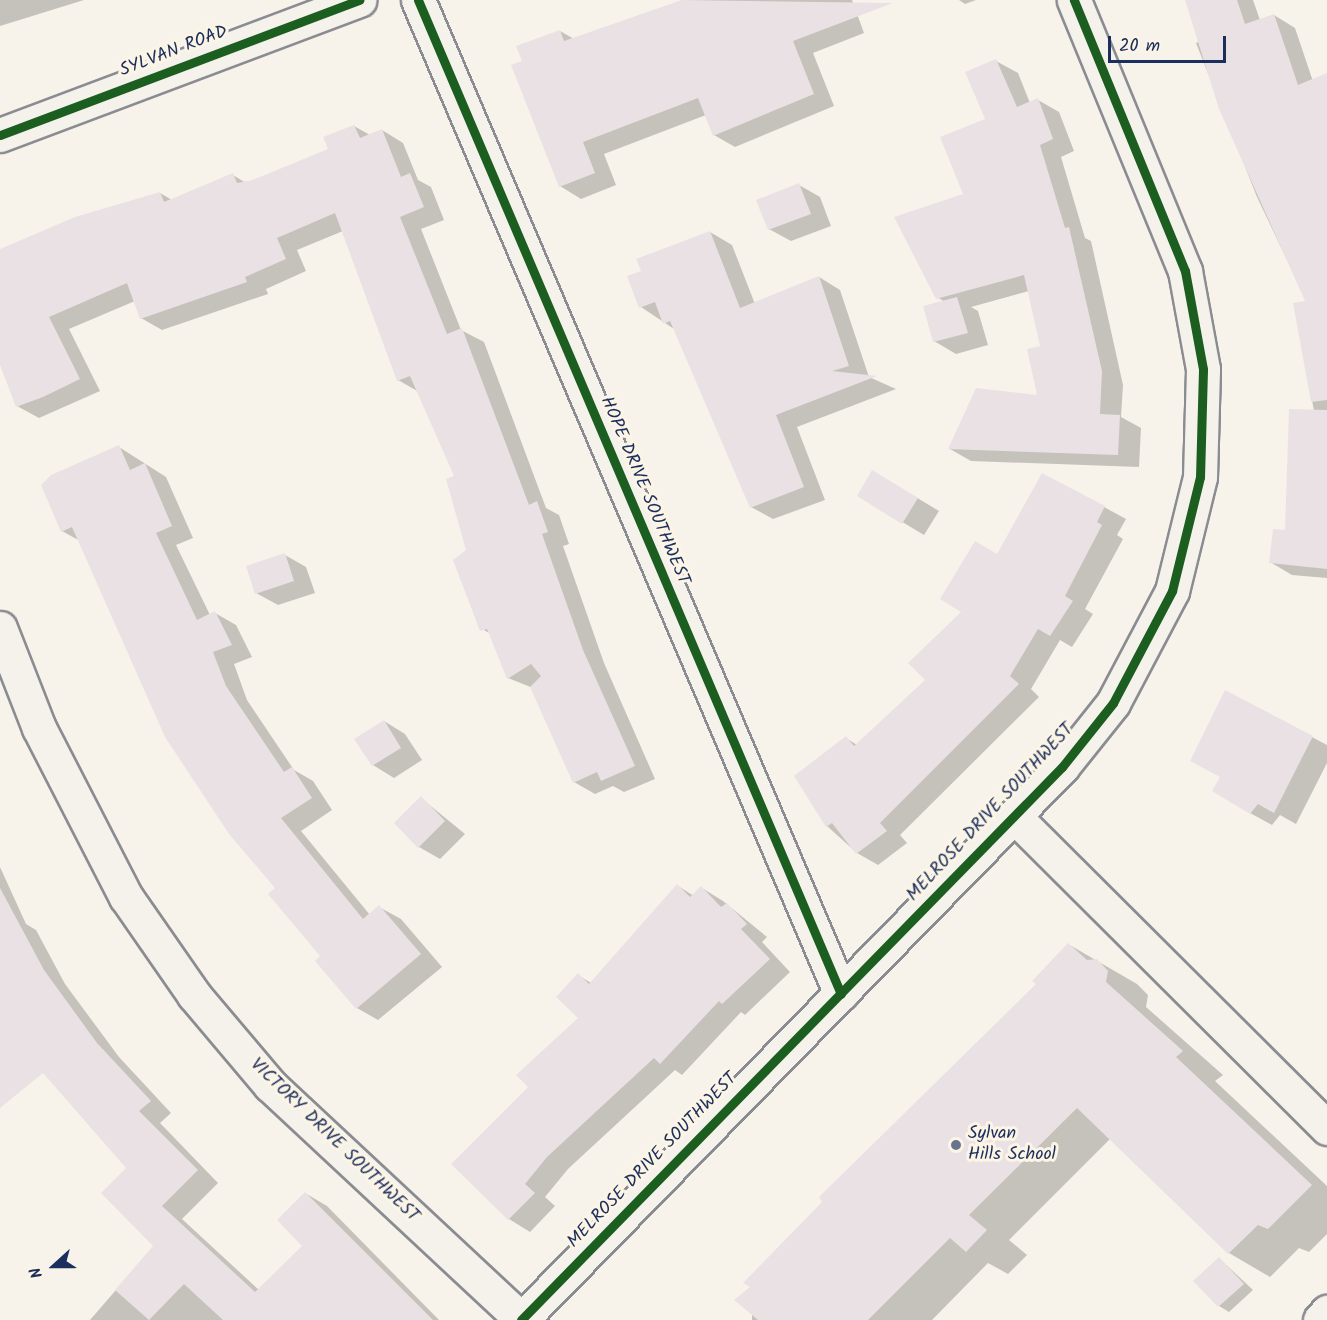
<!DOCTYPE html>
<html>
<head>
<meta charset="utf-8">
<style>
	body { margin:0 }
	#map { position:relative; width:1327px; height:1320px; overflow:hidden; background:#f7f3ea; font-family:Kalam,sans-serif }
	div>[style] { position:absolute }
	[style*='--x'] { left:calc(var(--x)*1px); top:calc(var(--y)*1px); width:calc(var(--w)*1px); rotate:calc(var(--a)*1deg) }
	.shadow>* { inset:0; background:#0003 }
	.building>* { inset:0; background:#eae1e5 }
	.roads { filter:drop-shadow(2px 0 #8a8c91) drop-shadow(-2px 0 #8a8c91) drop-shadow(0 2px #8a8c91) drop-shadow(0 -2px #8a8c91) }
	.minor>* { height:33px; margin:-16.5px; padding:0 16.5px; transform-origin:16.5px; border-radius:16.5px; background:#f5f2ec }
	.major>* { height:33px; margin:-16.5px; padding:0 16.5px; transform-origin:16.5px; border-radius:16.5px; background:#f5f2ec }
	.cycleway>* { height:9px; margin:-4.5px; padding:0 4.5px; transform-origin:4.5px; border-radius:4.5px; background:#1b5e20 }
	.dots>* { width:16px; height:16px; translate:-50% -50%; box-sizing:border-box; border:3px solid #fcf5e5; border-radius:50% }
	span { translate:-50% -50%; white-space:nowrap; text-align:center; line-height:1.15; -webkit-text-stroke:6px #fcf5e5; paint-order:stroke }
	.street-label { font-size:18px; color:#1b2f5e }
	.poi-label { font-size:18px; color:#1b2f5e }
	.left { translate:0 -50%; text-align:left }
	.north { position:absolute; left:24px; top:1236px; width:60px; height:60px; -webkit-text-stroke:4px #fcf5e5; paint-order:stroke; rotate:249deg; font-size:16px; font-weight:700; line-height:24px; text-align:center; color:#1b2f5e }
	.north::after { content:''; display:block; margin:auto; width:21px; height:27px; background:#1b2f5e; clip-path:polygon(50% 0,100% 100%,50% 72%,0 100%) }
	.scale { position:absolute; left:1108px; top:36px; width:118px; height:27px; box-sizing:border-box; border:3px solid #1b2f5e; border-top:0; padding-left:8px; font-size:18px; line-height:21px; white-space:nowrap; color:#1b2f5e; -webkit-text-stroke:4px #fcf5e5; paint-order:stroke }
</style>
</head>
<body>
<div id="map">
	<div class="shadow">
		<div style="clip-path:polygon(0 0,84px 0,0 26px)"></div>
		<div style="clip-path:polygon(683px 0,852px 0,864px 33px,813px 53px,834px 106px,735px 147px,714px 135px,706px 115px,604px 154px,616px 185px,581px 199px,560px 186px,524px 62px,560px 31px,574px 39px)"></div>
		<div style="clip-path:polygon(959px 0,976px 0,965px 4px)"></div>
		<div style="clip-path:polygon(1191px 0,1253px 0,1260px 20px,1274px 15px,1295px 28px,1327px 123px,1327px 578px,1292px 575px,1270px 562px,1287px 531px,1314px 411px,1294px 305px,1307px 302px,1257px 197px,1196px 43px,1201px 41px)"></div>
		<div style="clip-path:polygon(996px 61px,1018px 73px,1030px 103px,1038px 100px,1059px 112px,1074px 151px,1061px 157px,1085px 238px,1091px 241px,1123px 385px,1121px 417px,1141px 428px,1139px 467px,971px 461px,950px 449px,1039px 397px,1042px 347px,1029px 291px,971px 307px,978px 311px,988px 345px,956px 354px,934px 341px,945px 302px,937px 297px,987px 120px)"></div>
		<div style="clip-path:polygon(354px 126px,370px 135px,382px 130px,403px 143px,418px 180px,431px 187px,444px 220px,421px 229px,461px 330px,484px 342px,546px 508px,559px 515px,569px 544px,563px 546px,604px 663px,655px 779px,624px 792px,613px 786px,595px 794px,574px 782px,533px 688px,508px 678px,491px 634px,482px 629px,456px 477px,419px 392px,398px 380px,343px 231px,297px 250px,306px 271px,266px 289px,268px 294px,162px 330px,141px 318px,135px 301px,69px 329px,100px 391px,39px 418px,17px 406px,0 364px,0 250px,160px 193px,172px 200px,233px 175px,246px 183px,330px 150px)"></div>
		<div style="clip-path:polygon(799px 185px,820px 197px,831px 226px,791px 241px,769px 229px)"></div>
		<div style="clip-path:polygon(710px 232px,732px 245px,755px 304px,819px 277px,840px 290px,869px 377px,896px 389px,797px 427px,825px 500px,773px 519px,751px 507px,674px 329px,641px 307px,643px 272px)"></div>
		<div style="clip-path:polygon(119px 447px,166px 477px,193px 538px,176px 545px,210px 615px,215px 613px,236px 625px,252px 657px,234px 664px,247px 700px,294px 770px,313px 781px,332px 810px,301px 831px,370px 915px,379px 907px,401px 919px,442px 967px,378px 1020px,357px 1008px,277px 888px,80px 541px,62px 531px)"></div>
		<div style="clip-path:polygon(894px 484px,939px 511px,924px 535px,859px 496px)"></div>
		<div style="clip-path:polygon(1104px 507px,1126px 519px,1117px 535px,1123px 539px,1085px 609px,1093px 614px,1072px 647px,1060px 640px,1031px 689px,1039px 697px,900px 835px,907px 843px,878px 865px,857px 853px,827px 826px,846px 738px,857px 745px,927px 681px,998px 555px)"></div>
		<div style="clip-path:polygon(285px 555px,306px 567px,315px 593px,278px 605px,256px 593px)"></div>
		<div style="clip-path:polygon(1226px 692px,1327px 745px,1327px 763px,1296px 824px,1280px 815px,1272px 825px,1250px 813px,1222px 778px)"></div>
		<div style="clip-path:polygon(384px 721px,405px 734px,422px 760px,394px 778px,373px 765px)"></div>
		<div style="clip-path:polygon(421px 798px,465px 834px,440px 859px,419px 847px)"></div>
		<div style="clip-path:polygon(0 867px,26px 924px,36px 930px,65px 984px,119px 1057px,171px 1113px,160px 1123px,218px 1183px,182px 1219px,259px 1290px,304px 1246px,305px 1193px,327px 1206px,439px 1320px,90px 1320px,155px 1245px,128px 1168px,0 1012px)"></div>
		<div style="clip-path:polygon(678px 886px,694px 896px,702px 888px,723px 901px,767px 937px,762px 942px,790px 972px,745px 1015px,741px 1012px,682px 1075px,675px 1070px,568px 1169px,545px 1197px,555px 1206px,530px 1232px,509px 1219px,453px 1164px,530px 1087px,580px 1018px,578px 975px,591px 983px)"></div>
		<div style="clip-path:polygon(1068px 944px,1137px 984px,1148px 995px,1146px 1007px,1223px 1075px,1215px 1081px,1327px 1186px,1327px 1234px,1309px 1252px,1299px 1248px,1270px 1277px,1229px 1253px,1111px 1138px,1009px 1240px,1027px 1255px,1008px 1274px,988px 1263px,932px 1320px,752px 1320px,752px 1287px,1039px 983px)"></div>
		<div style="clip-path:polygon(1220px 1259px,1253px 1290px,1229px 1312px,1219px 1306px)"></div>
	</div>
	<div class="building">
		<div style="clip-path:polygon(682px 0,893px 3px,793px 41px,814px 94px,713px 136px,698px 98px,583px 142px,595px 173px,559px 187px,511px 65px,522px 61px,516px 46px,560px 30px,564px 41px)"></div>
		<div style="clip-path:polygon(1185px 0,1237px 0,1245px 24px,1274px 14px,1298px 85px,1327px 73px,1327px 400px,1311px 402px,1293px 303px,1305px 301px,1219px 109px)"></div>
		<div style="clip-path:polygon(996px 59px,1017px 107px,1038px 98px,1053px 139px,1040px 145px,1065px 228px,1069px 227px,1102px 371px,1100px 414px,1120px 415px,1118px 455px,948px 449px,976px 388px,1037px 395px,1027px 349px,1040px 346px,1024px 275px,936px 299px,894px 217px,963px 194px,940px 137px,985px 119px,965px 72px)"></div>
		<div style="clip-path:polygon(354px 125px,360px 138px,382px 129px,401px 177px,410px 173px,424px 207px,400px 217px,447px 334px,462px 328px,529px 505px,537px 501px,548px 532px,542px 534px,583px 650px,635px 766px,601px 781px,597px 772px,573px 783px,530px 687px,541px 676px,531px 664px,507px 679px,487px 629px,480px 631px,453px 560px,466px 550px,446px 479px,454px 476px,410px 376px,397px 381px,335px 213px,277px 238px,286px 259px,245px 277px,247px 282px,140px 319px,127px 283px,49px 317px,80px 379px,43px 397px,16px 407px,0 365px,0 249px,75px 217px,160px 192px,164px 202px,233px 173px,237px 183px,253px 180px,328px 149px,323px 137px)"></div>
		<div style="clip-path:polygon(799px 183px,811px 214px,768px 230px,756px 200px)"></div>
		<div style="clip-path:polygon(710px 231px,740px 308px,819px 276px,849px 366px,832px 371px,877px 376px,776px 415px,804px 487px,750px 508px,670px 321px,663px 324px,655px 302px,639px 308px,627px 276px,641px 271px,636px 259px)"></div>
		<div style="clip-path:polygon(957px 297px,968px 333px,933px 342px,923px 306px)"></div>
		<div style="clip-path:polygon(1289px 409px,1327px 410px,1327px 569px,1269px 563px,1273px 529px,1285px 530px)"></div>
		<div style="clip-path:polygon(119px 445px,130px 470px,145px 463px,172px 526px,156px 533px,197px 620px,215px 611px,232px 645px,213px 652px,226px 686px,284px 772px,292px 767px,312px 798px,281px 818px,363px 919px,379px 905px,421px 954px,356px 1009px,315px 961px,320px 956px,268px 894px,275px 888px,229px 834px,165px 737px,72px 527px,61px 532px,41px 485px,51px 475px)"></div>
		<div style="clip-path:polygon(872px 470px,918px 498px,902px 524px,857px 496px)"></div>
		<div style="clip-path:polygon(1042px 473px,1105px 506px,1097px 522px,1102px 525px,1065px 596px,1073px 601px,1050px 636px,1038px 629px,1010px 676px,1019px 684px,880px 823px,887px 831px,856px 854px,832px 823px,826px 827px,794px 776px,846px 736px,854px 746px,925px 680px,908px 663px,961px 612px,940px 599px,975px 541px,997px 554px)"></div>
		<div style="clip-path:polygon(285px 553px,294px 581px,255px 594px,246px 566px)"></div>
		<div style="clip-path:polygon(1225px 690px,1313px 736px,1274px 813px,1258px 804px,1250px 814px,1212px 791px,1220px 777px,1190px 761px)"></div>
		<div style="clip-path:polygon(384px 720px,401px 748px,372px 766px,354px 739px)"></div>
		<div style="clip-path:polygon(421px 796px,445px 821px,418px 848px,394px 823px)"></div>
		<div style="clip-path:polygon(677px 884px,690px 897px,701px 886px,721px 907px,727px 903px,747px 924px,741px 929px,770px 959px,722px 1004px,719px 1001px,660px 1064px,654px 1058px,547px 1157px,525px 1184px,535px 1193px,508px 1220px,451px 1164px,528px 1087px,516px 1075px,578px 1018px,556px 997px,578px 973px,589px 984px)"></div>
		<div style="clip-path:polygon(0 888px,44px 970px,97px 1043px,151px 1101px,139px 1111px,198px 1170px,162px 1206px,255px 1292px,302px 1246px,277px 1220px,305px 1192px,433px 1320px,223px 1320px,184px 1284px,149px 1320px,115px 1290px,153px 1246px,101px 1193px,126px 1168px,43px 1073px,0 1108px)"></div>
		<div style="clip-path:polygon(1068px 943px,1087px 960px,1097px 959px,1108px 971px,1106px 982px,1183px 1051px,1176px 1057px,1312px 1185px,1268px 1229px,1258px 1225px,1228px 1254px,1077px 1108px,969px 1215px,987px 1230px,966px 1252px,950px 1238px,868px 1320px,758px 1320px,734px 1300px,750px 1287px,743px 1283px,822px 1202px,819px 1197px,1036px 984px,1032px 981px)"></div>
		<div style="clip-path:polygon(1219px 1257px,1244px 1284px,1218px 1307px,1193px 1281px)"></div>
	</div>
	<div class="roads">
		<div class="minor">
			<div style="--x:418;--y:0;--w:1080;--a:66.95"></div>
			<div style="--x:0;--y:628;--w:107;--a:68.7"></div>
			<div style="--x:39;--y:728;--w:190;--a:62.8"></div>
			<div style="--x:126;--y:897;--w:119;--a:55.2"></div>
			<div style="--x:194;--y:995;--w:118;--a:49.8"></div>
			<div style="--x:270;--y:1085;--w:345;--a:43"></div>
			<div style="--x:1014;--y:816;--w:442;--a:44.9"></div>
			<div style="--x:521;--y:1320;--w:774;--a:-45.63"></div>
			<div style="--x:1062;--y:767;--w:82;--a:-51.4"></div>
			<div style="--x:1113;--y:703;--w:127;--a:-62.2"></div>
			<div style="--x:1172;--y:591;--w:117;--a:-76.2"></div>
			<div style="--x:1200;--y:477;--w:108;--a:-88.4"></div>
			<div style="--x:1203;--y:369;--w:100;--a:-100.4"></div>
			<div style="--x:1185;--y:271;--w:293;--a:-112.3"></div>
			<div style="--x:1320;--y:1320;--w:11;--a:-49"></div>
		</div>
		<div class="major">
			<div style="--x:0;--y:135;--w:384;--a:-20.6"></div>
		</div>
	</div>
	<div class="cycleway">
		<div style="--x:418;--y:0;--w:1080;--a:66.95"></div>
		<div style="--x:0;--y:135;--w:384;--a:-20.6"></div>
		<div style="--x:521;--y:1320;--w:774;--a:-45.63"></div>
		<div style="--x:1062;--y:767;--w:82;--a:-51.4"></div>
		<div style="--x:1113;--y:703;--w:127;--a:-62.2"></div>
		<div style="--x:1172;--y:591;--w:117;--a:-76.2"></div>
		<div style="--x:1200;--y:477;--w:108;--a:-88.4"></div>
		<div style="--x:1203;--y:369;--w:100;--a:-100.4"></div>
		<div style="--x:1185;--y:271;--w:293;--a:-112.3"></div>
	</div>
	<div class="dots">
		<div style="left:956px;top:1145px;background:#68748f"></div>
	</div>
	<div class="street-label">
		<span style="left:174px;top:52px;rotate:-21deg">SYLVAN ROAD</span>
		<span style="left:644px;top:491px;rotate:67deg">HOPE DRIVE SOUTHWEST</span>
		<span style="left:991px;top:813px;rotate:-47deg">MELROSE DRIVE SOUTHWEST</span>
		<span style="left:334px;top:1141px;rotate:44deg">VICTORY DRIVE SOUTHWEST</span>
		<span style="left:653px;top:1161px;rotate:-46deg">MELROSE DRIVE SOUTHWEST</span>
	</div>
	<div class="poi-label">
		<span class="left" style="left:968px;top:1145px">Sylvan<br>Hills School</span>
	</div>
	<div class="north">N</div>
	<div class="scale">20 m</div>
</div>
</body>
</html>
